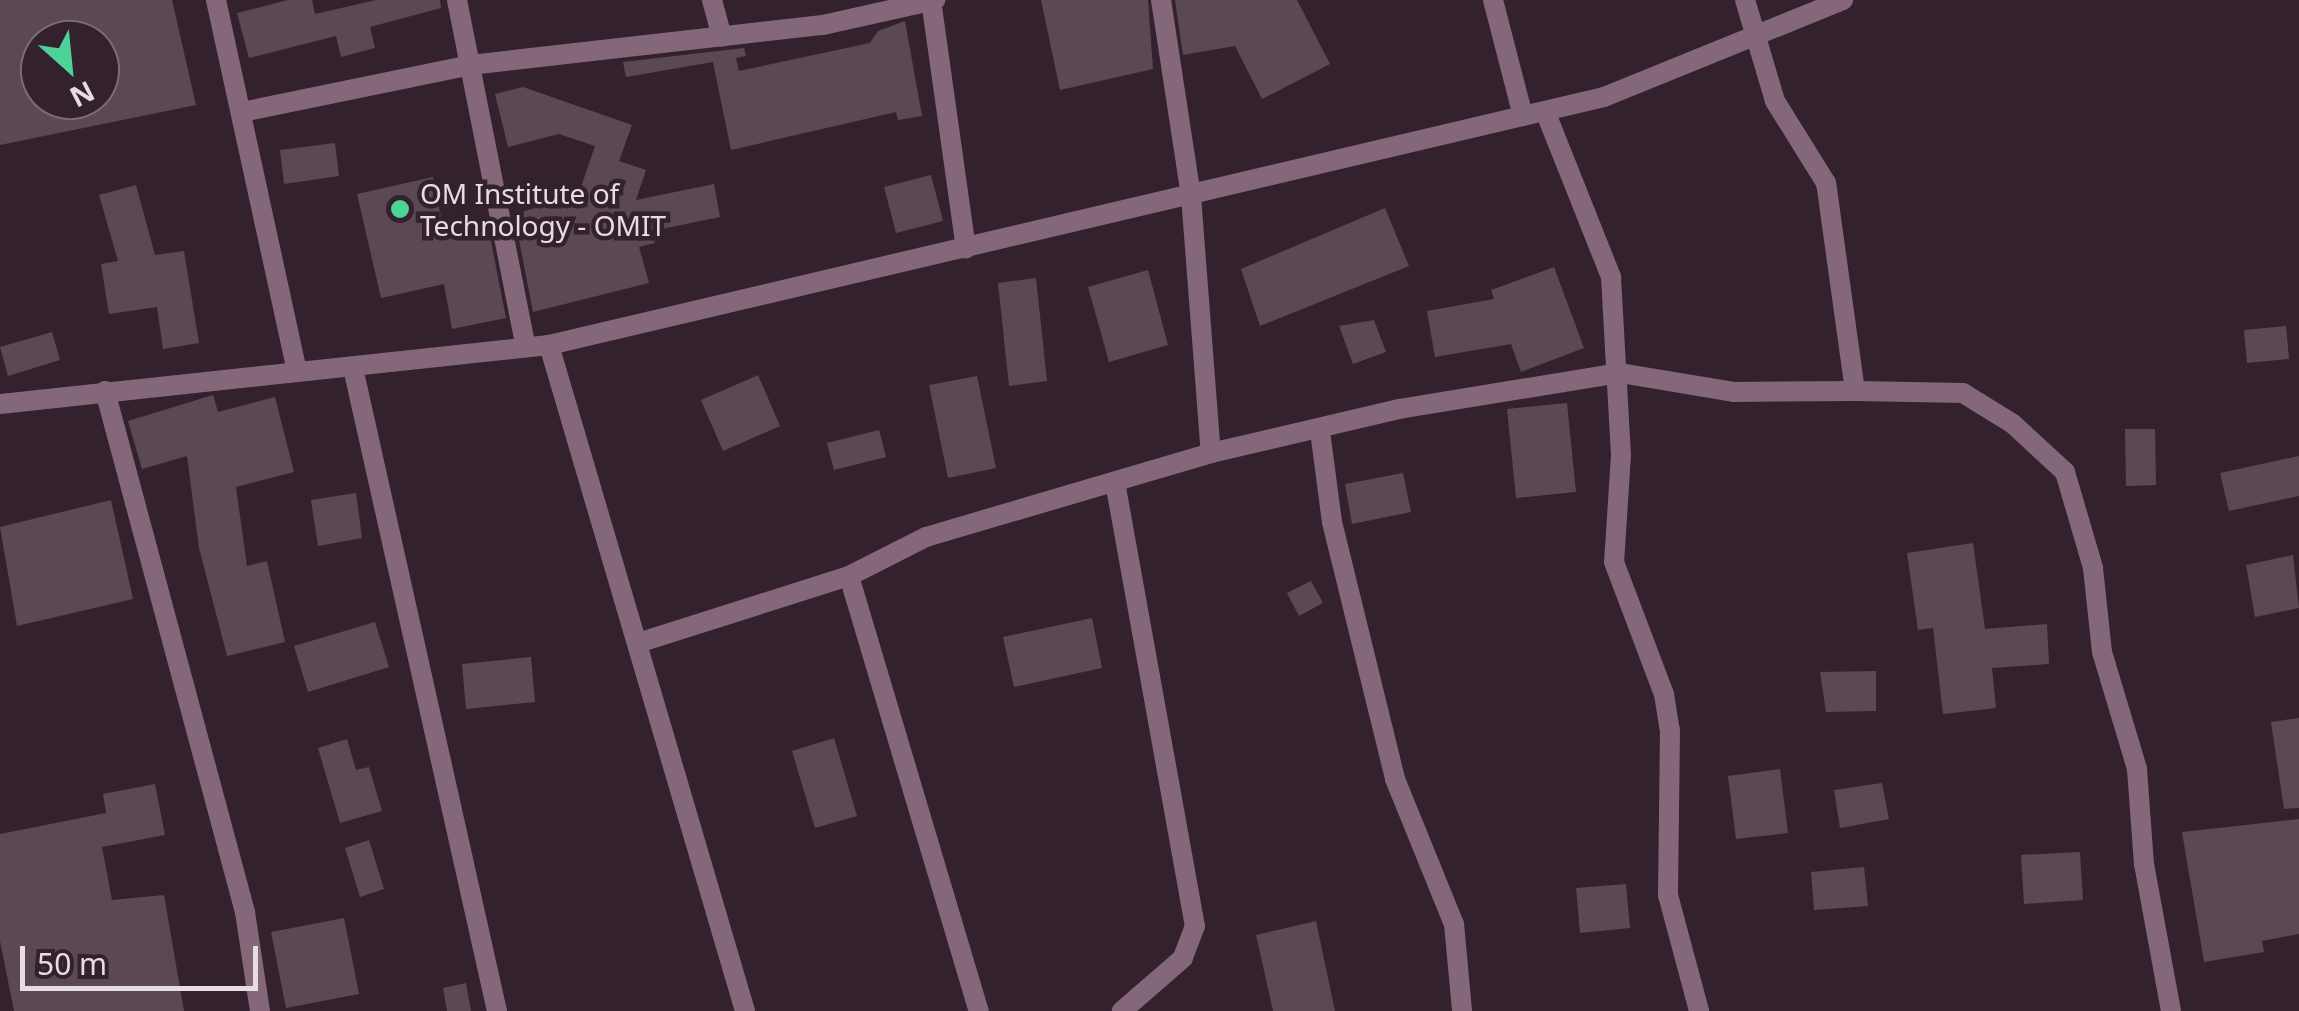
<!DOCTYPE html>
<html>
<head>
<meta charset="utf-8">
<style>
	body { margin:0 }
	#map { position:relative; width:2299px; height:1011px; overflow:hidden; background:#33222d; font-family:"Noto Sans",sans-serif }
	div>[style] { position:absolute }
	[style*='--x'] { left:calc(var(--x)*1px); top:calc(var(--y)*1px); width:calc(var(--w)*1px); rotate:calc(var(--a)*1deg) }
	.building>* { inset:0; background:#5b4853 }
	.street>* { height:20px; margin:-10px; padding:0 10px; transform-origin:10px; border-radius:10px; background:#846779 }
	.dots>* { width:28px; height:28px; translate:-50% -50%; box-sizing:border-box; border:5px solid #33222d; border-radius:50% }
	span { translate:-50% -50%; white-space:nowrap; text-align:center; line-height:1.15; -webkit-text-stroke:9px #33222d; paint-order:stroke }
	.poi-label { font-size:28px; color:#e7dce2 }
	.left { translate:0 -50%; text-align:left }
	.north { position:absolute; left:20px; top:20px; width:100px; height:100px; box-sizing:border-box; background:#33222d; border:2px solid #7b6c75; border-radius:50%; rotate:153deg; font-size:28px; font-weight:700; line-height:40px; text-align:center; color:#e7dce2 }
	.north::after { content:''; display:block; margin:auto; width:35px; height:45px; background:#4dd39a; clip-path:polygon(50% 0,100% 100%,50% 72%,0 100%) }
	.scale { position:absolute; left:20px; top:946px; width:238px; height:45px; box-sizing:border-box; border:5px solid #e7dce2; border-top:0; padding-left:12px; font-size:30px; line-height:35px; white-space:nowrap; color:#e7dce2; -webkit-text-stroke:8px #33222d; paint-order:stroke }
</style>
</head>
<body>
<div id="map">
	<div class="building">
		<div style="clip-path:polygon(evenodd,0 0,172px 0,196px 105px,0 145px,0 0,40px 40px,100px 40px,100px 100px,40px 100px,40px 40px)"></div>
		<div style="clip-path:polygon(288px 0,312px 0,315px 14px,376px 0,440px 0,441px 8px,370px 27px,375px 48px,341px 57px,336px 36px,249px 58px,237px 13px)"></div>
		<div style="clip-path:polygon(1041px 0,1148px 0,1153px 69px,1060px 90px)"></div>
		<div style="clip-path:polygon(1175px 0,1297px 0,1330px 64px,1262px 99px,1235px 46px,1183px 55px)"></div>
		<div style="clip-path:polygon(905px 21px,922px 116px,898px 120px,896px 112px,731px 150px,713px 62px,626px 77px,623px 62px,744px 48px,746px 56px,736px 58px,739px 71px,870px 43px,878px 31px)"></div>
		<div style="clip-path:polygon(523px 87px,632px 125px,619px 161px,646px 170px,636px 200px,714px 184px,720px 217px,652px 231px,655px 243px,639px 247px,649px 283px,533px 312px,514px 214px,578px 196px,595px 146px,559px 134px,508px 147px,495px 94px)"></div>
		<div style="clip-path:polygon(335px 143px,339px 176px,284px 184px,280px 150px)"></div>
		<div style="clip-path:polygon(931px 175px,943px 221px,896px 233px,884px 187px)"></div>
		<div style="clip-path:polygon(433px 177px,444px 233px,487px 221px,506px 318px,452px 329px,444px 284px,381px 298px,357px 194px)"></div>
		<div style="clip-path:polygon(136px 185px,155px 255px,184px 251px,199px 343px,163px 349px,157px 307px,109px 314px,101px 264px,118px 261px,99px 195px)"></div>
		<div style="clip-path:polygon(1385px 208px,1409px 266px,1260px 326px,1241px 269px)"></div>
		<div style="clip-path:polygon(1554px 267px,1584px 348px,1521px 372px,1511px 344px,1435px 357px,1427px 311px,1494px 299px,1491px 290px)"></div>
		<div style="clip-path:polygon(1148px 270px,1168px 345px,1109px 362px,1088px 287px)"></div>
		<div style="clip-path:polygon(1036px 278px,1047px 381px,1009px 386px,998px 283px)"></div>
		<div style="clip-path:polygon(1374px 320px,1386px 352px,1353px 364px,1339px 326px)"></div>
		<div style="clip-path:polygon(2286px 326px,2289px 359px,2247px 363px,2244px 330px)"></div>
		<div style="clip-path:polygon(52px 332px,60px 360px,8px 376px,0 347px)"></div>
		<div style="clip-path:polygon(758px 375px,780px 426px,723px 451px,701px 400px)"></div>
		<div style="clip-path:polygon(977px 376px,996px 468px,948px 478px,929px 385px)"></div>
		<div style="clip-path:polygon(213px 395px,218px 412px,275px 397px,294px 472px,236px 487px,247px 566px,267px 561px,285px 642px,227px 656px,199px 548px,187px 456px,142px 469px,128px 421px)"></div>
		<div style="clip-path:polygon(1567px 403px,1576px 492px,1516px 498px,1507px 409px)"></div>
		<div style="clip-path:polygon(2125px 429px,2155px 429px,2156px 485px,2126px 486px)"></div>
		<div style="clip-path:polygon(879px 430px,886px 457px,834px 470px,827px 443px)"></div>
		<div style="clip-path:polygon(2299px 456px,2299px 496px,2229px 511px,2220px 473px)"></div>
		<div style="clip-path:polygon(1403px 473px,1411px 512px,1352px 524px,1345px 484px)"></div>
		<div style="clip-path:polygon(356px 493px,362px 538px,318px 546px,311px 500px)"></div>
		<div style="clip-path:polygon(111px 500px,133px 599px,17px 626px,0 527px)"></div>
		<div style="clip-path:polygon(1973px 543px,1985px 629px,2047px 624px,2049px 664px,1992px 668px,1996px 708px,1943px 714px,1933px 628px,1918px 630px,1907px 553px)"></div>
		<div style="clip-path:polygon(2293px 555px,2299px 608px,2255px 617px,2246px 565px)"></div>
		<div style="clip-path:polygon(1311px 581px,1323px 603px,1299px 616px,1287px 593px)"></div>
		<div style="clip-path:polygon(1092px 618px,1102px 668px,1014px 687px,1003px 637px)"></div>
		<div style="clip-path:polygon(375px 622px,389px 667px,308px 692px,294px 646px)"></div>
		<div style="clip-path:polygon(531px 657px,535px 702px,466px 709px,462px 664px)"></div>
		<div style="clip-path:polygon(1876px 671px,1876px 711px,1826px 712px,1820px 672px)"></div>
		<div style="clip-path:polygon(2299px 718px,2299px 808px,2284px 809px,2271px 722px)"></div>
		<div style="clip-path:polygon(834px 738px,857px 816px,815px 828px,792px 751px)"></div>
		<div style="clip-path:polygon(347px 739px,356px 770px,369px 767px,382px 811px,340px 823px,318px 748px)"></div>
		<div style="clip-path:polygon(1780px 769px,1788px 833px,1736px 839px,1728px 776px)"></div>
		<div style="clip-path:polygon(1882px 783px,1889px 819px,1840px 828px,1834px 790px)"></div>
		<div style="clip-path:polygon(155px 784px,165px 835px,102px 847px,112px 900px,164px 895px,184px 1011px,14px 1011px,0 941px,0 834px,106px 813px,103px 794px)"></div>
		<div style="clip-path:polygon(2299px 819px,2299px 934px,2262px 941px,2264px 952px,2204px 962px,2182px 832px)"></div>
		<div style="clip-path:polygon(369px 840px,384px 889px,360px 897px,345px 848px)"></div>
		<div style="clip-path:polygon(2080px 852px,2083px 900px,2024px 904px,2021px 855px)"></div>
		<div style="clip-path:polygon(1864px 867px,1868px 906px,1814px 910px,1811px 872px)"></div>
		<div style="clip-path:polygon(1626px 884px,1630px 928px,1580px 933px,1576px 888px)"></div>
		<div style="clip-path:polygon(344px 918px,359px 994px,286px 1008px,271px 932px)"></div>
		<div style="clip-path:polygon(1316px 921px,1335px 1011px,1273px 1011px,1256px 935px)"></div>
		<div style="clip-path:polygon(466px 983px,471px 1011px,447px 1011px,443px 988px)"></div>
	</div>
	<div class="street">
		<div style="--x:216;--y:0;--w:380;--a:77.7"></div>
		<div style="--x:457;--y:0;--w:354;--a:78.8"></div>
		<div style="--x:712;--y:0;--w:38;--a:75"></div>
		<div style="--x:931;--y:0;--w:251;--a:82"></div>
		<div style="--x:1161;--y:0;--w:198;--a:81.3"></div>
		<div style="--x:1191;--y:196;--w:258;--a:85.6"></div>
		<div style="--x:1493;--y:0;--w:120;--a:75.5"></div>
		<div style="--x:1545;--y:111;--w:179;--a:68.3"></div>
		<div style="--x:1611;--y:277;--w:178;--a:86.8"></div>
		<div style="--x:1621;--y:455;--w:107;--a:93.7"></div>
		<div style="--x:1614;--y:562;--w:141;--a:69.3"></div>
		<div style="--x:1664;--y:694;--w:36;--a:81"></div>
		<div style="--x:1670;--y:730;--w:165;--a:90.7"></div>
		<div style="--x:1668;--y:895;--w:120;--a:75"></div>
		<div style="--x:242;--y:112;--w:233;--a:-11.6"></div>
		<div style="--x:470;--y:65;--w:355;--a:-6.5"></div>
		<div style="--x:823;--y:25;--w:115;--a:-12.6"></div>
		<div style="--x:549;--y:345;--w:694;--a:73.6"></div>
		<div style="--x:353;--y:368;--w:659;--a:77.38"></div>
		<div style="--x:105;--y:391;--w:539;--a:74.96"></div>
		<div style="--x:245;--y:912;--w:100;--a:81.4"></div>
		<div style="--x:1855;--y:391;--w:108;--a:1.1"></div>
		<div style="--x:1963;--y:393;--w:59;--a:31.8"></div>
		<div style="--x:2013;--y:424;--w:71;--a:42.7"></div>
		<div style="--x:2065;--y:472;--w:100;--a:73.7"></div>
		<div style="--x:2093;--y:568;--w:84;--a:83.9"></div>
		<div style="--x:2102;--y:652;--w:122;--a:73.3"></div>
		<div style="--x:2137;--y:769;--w:95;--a:85.8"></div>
		<div style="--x:2144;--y:864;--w:149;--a:79.6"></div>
		<div style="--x:0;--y:404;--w:552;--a:-6.13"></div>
		<div style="--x:549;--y:345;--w:1084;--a:-13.23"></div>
		<div style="--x:1604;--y:97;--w:258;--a:-22.1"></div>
		<div style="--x:1320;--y:431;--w:92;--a:82.5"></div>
		<div style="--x:1332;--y:522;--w:265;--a:76.2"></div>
		<div style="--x:1395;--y:779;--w:157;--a:67.9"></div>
		<div style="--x:1454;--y:924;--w:87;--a:84.7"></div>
		<div style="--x:1115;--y:482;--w:451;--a:79.8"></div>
		<div style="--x:1195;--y:926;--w:34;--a:111"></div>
		<div style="--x:1183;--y:958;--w:81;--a:139"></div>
		<div style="--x:849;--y:576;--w:454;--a:73.4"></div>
		<div style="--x:641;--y:642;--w:218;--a:-17.6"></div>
		<div style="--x:849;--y:576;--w:86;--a:-26.9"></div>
		<div style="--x:926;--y:537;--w:297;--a:-16.4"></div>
		<div style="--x:1211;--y:453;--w:193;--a:-13.2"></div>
		<div style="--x:1399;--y:409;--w:224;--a:-9.3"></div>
		<div style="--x:1620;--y:373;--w:115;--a:9.5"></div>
		<div style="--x:1733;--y:392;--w:122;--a:-0.5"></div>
		<div style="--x:1855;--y:391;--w:210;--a:-97.9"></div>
		<div style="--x:1826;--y:183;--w:97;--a:-121.9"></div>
		<div style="--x:1775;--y:101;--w:105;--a:-106.5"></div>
	</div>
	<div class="dots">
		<div style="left:400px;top:209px;background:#4dd39a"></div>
	</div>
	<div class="poi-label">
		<span class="left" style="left:420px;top:209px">OM Institute of<br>Technology - OMIT</span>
	</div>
	<div class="north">N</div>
	<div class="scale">50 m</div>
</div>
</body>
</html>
